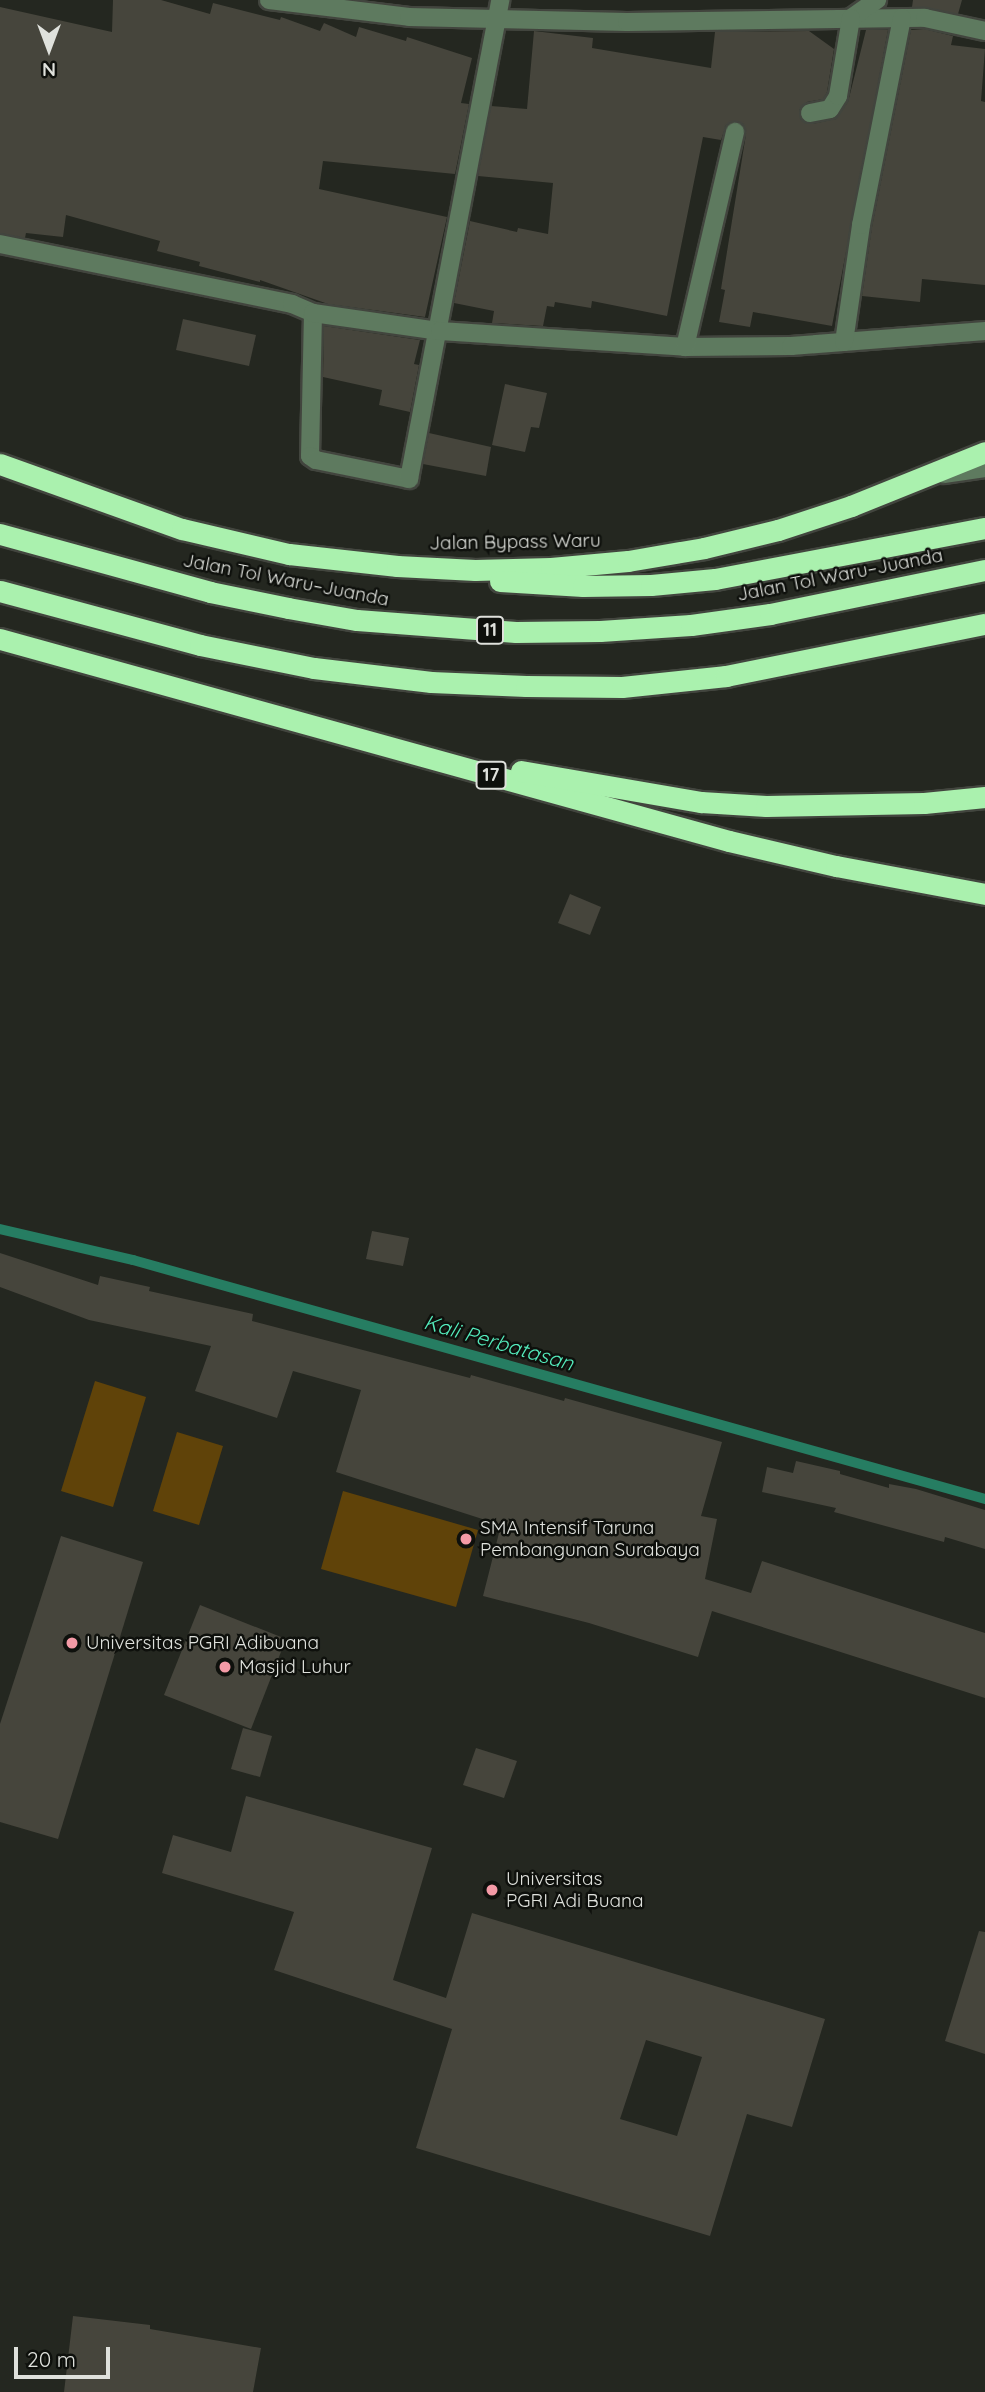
<!DOCTYPE html>
<html>
<head>
<meta charset="utf-8">
<style>
	body { margin:0 }
	#map { position:relative; width:985px; height:2392px; overflow:hidden; background:#242720; font-family:Quicksand,sans-serif }
	div>[style] { position:absolute }
	[style*='--x'] { left:calc(var(--x)*1px); top:calc(var(--y)*1px); width:calc(var(--w)*1px); rotate:calc(var(--a)*1deg) }
	.green>* { inset:0; background:#604309 }
	.stream>* { height:10px; margin:-5px; padding:0 5px; transform-origin:5px; border-radius:5px; background:#267d62 }
	.building>* { inset:0; background:#46453c }
	.roads { filter:drop-shadow(2px 0 #42453e) drop-shadow(-2px 0 #42453e) drop-shadow(0 2px #42453e) drop-shadow(0 -2px #42453e) }
	.minor>* { height:18px; margin:-9px; padding:0 9px; transform-origin:9px; border-radius:9px; background:#5e7a5f }
	.highway>* { height:21px; margin:-10.5px; padding:0 10.5px; transform-origin:10.5px; border-radius:10.5px; background:#aaf1ae }
	.dots>* { width:19px; height:19px; translate:-50% -50%; box-sizing:border-box; border:4px solid #0e100c; border-radius:50% }
	span { translate:-50% -50%; white-space:nowrap; text-align:center; line-height:1.15; -webkit-text-stroke:5px #0e100c; paint-order:stroke }
	.shield-label span { padding:2px 5px; background:#0e100c; border:2px solid; border-radius:5px; -webkit-text-stroke-width:0 }
	.shield-label { font-size:18px; color:#dfe1dc; font-weight:700 }
	.street-label { font-size:19px; color:#dfe1dc }
	.poi-label { font-size:19px; color:#dfe1dc }
	.left { translate:0 -50%; text-align:left }
	.water-label { font-size:21px; color:#54ebbc; font-style:italic }
	.north { position:absolute; left:14px; top:14px; width:70px; height:70px; -webkit-text-stroke:5px #0e100c; paint-order:stroke; rotate:180deg; font-size:19px; font-weight:700; line-height:28px; text-align:center; color:#dfe1dc }
	.north::after { content:''; display:block; margin:auto; width:24px; height:32px; background:#dfe1dc; clip-path:polygon(50% 0,100% 100%,50% 72%,0 100%) }
	.scale { position:absolute; left:14px; top:2347px; width:96px; height:32px; box-sizing:border-box; border:4px solid #dfe1dc; border-top:0; padding-left:9px; font-size:21px; line-height:24px; white-space:nowrap; color:#dfe1dc; -webkit-text-stroke:5px #0e100c; paint-order:stroke }
</style>
</head>
<body>
<div id="map">
	<div class="green">
		<div style="clip-path:polygon(95px 1381px,146px 1397px,113px 1507px,61px 1491px)"></div>
		<div style="clip-path:polygon(177px 1432px,223px 1446px,199px 1525px,153px 1511px)"></div>
		<div style="clip-path:polygon(343px 1491px,478px 1530px,456px 1607px,321px 1569px)"></div>
	</div>
	<div class="stream">
		<div style="--x:0;--y:1229;--w:137;--a:13.1"></div>
		<div style="--x:133;--y:1260;--w:885;--a:15.67"></div>
	</div>
	<div class="building">
		<div style="clip-path:polygon(113px 0,161px 0,210px 14px,213px 3px,280px 20px,281px 17px,320px 31px,324px 23px,356px 37px,359px 27px,406px 41px,407px 37px,472px 58px,461px 103px,469px 104px,455px 174px,323px 161px,319px 189px,447px 217px,425px 317px,328px 304px,260px 280px,260px 282px,199px 266px,200px 262px,157px 251px,160px 241px,66px 215px,63px 237px,26px 233px,25px 238px,0 233px,0 7px,112px 32px)"></div>
		<div style="clip-path:polygon(913px 0,962px 0,958px 14px,912px 7px)"></div>
		<div style="clip-path:polygon(924px 29px,953px 36px,951px 45px,985px 49px,981px 101px,985px 102px,985px 285px,922px 279px,920px 302px,862px 296px,872px 227px,911px 30px)"></div>
		<div style="clip-path:polygon(866px 30px,888px 30px,832px 326px,753px 312px,750px 327px,719px 322px,725px 290px,721px 289px,746px 134px,743px 124px,737px 121px,726px 125px,721px 140px,703px 137px,667px 316px,592px 301px,591px 308px,555px 302px,554px 307px,547px 306px,543px 326px,492px 323px,494px 311px,454px 303px,470px 221px,517px 232px,518px 228px,548px 234px,553px 183px,478px 176px,491px 106px,527px 109px,534px 31px,593px 38px,592px 48px,711px 68px,715px 32px,809px 31px,834px 49px,827px 92px,823px 99px,807px 102px,799px 110px,801px 120px,812px 124px,836px 119px,848px 102px)"></div>
		<div style="clip-path:polygon(183px 319px,256px 335px,249px 366px,176px 350px)"></div>
		<div style="clip-path:polygon(324px 326px,420px 340px,414px 364px,419px 365px,410px 412px,379px 405px,382px 390px,323px 377px)"></div>
		<div style="clip-path:polygon(505px 384px,547px 393px,539px 428px,531px 427px,525px 452px,492px 445px)"></div>
		<div style="clip-path:polygon(429px 433px,491px 447px,486px 476px,423px 464px)"></div>
		<div style="clip-path:polygon(570px 894px,601px 907px,590px 935px,558px 923px)"></div>
		<div style="clip-path:polygon(372px 1231px,409px 1238px,403px 1266px,366px 1259px)"></div>
		<div style="clip-path:polygon(0 1253px,98px 1285px,100px 1276px,150px 1287px,149px 1291px,253px 1314px,252px 1321px,470px 1378px,471px 1375px,564px 1401px,565px 1398px,722px 1442px,701px 1516px,717px 1519px,705px 1579px,751px 1593px,762px 1561px,985px 1633px,985px 1698px,712px 1611px,698px 1657px,589px 1623px,483px 1596px,501px 1525px,336px 1472px,361px 1390px,293px 1371px,277px 1418px,195px 1391px,211px 1346px,89px 1320px,0 1287px)"></div>
		<div style="clip-path:polygon(796px 1461px,840px 1471px,840px 1474px,889px 1488px,889px 1484px,916px 1489px,985px 1510px,985px 1549px,945px 1537px,944px 1542px,834px 1512px,836px 1508px,762px 1492px,767px 1467px,793px 1473px)"></div>
		<div style="clip-path:polygon(61px 1536px,143px 1562px,58px 1839px,0 1822px,0 1724px)"></div>
		<div style="clip-path:polygon(200px 1605px,286px 1639px,251px 1729px,164px 1695px)"></div>
		<div style="clip-path:polygon(243px 1728px,272px 1736px,260px 1777px,231px 1769px)"></div>
		<div style="clip-path:polygon(476px 1748px,517px 1761px,504px 1798px,463px 1785px)"></div>
		<div style="clip-path:polygon(evenodd,246px 1796px,432px 1848px,393px 1980px,446px 1998px,472px 1913px,825px 2019px,792px 2127px,747px 2114px,710px 2236px,416px 2148px,452px 2029px,274px 1970px,294px 1912px,162px 1873px,173px 1835px,231px 1852px,246px 1796px,646px 2040px,702px 2057px,677px 2136px,620px 2119px,646px 2040px)"></div>
		<div style="clip-path:polygon(979px 1931px,985px 1932px,985px 2054px,945px 2041px)"></div>
		<div style="clip-path:polygon(73px 2316px,150px 2325px,150px 2329px,261px 2348px,253px 2392px,64px 2392px)"></div>
	</div>
	<div class="roads">
		<div class="minor">
			<div style="--x:269;--y:0;--w:141;--a:6.9"></div>
			<div style="--x:409;--y:17;--w:218;--a:1.3"></div>
			<div style="--x:627;--y:22;--w:298;--a:-0.8"></div>
			<div style="--x:925;--y:18;--w:61;--a:12.2"></div>
			<div style="--x:851;--y:18;--w:32;--a:-35"></div>
			<div style="--x:810;--y:113;--w:20;--a:-11"></div>
			<div style="--x:830;--y:109;--w:15;--a:-58"></div>
			<div style="--x:838;--y:96;--w:79;--a:-80.5"></div>
			<div style="--x:0;--y:244;--w:298;--a:11.6"></div>
			<div style="--x:292;--y:304;--w:23;--a:23"></div>
			<div style="--x:313;--y:313;--w:143;--a:91.2"></div>
			<div style="--x:310;--y:456;--w:7;--a:34"></div>
			<div style="--x:316;--y:460;--w:95;--a:11.5"></div>
			<div style="--x:409;--y:479;--w:488;--a:-79.2"></div>
			<div style="--x:313;--y:313;--w:128;--a:8.1"></div>
			<div style="--x:440;--y:331;--w:246;--a:3.7"></div>
			<div style="--x:685;--y:347;--w:106;--a:-0.5"></div>
			<div style="--x:791;--y:346;--w:195;--a:-4.4"></div>
			<div style="--x:844;--y:342;--w:118;--a:-81.7"></div>
			<div style="--x:861;--y:225;--w:211;--a:-78.8"></div>
			<div style="--x:685;--y:347;--w:221;--a:-76.9"></div>
			<div style="--x:944;--y:474;--w:41;--a:-8.3"></div>
		</div>
		<div class="highway">
			<div style="--x:0;--y:464;--w:193;--a:19.7"></div>
			<div style="--x:182;--y:529;--w:110;--a:13.2"></div>
			<div style="--x:289;--y:554;--w:109;--a:6.3"></div>
			<div style="--x:397;--y:566;--w:78;--a:2.9"></div>
			<div style="--x:475;--y:570;--w:76;--a:-1.5"></div>
			<div style="--x:551;--y:568;--w:77;--a:-5.2"></div>
			<div style="--x:628;--y:561;--w:77;--a:-9.7"></div>
			<div style="--x:704;--y:548;--w:76;--a:-13.7"></div>
			<div style="--x:778;--y:530;--w:77;--a:-18.2"></div>
			<div style="--x:851;--y:506;--w:144;--a:-21.9"></div>
			<div style="--x:0;--y:534;--w:218;--a:15.4"></div>
			<div style="--x:210;--y:592;--w:80;--a:11.6"></div>
			<div style="--x:288;--y:608;--w:70;--a:9.9"></div>
			<div style="--x:357;--y:620;--w:159;--a:4.3"></div>
			<div style="--x:516;--y:632;--w:84;--a:-0.7"></div>
			<div style="--x:600;--y:631;--w:91;--a:-3.8"></div>
			<div style="--x:691;--y:625;--w:80;--a:-7.9"></div>
			<div style="--x:770;--y:614;--w:219;--a:-11.6"></div>
			<div style="--x:500;--y:581;--w:83;--a:3.4"></div>
			<div style="--x:583;--y:586;--w:68;--a:-0.8"></div>
			<div style="--x:651;--y:585;--w:64;--a:-5.4"></div>
			<div style="--x:715;--y:579;--w:275;--a:-10.7"></div>
			<div style="--x:0;--y:591;--w:207;--a:15.1"></div>
			<div style="--x:200;--y:645;--w:116;--a:11.4"></div>
			<div style="--x:314;--y:668;--w:118;--a:6.8"></div>
			<div style="--x:431;--y:682;--w:95;--a:2.4"></div>
			<div style="--x:526;--y:686;--w:96;--a:0.6"></div>
			<div style="--x:622;--y:687;--w:105;--a:-6"></div>
			<div style="--x:726;--y:676;--w:264;--a:-11.4"></div>
			<div style="--x:0;--y:639;--w:756;--a:15.49"></div>
			<div style="--x:729;--y:841;--w:110;--a:13.2"></div>
			<div style="--x:836;--y:866;--w:152;--a:10.6"></div>
			<div style="--x:521;--y:771;--w:183;--a:9.8"></div>
			<div style="--x:701;--y:802;--w:65;--a:3.5"></div>
			<div style="--x:766;--y:806;--w:158;--a:-1.1"></div>
			<div style="--x:924;--y:803;--w:61;--a:-5.6"></div>
		</div>
	</div>
	<div class="dots">
		<div style="left:466px;top:1539px;background:#f49aa6"></div>
		<div style="left:72px;top:1643px;background:#f49aa6"></div>
		<div style="left:225px;top:1667px;background:#f49aa6"></div>
		<div style="left:492px;top:1890px;background:#f49aa6"></div>
	</div>
	<div class="shield-label">
		<span style="left:490px;top:630px">11</span>
		<span style="left:491px;top:775px">17</span>
	</div>
	<div class="street-label">
		<span style="left:515px;top:542px;rotate:-1deg">Jalan Bypass Waru</span>
		<span style="left:840px;top:575px;rotate:-11deg">Jalan Tol Waru–Juanda</span>
		<span style="left:286px;top:580px;rotate:11deg">Jalan Tol Waru–Juanda</span>
	</div>
	<div class="poi-label">
		<span class="left" style="left:480px;top:1539px">SMA Intensif Taruna<br>Pembangunan Surabaya</span>
		<span class="left" style="left:86px;top:1643px">Universitas PGRI Adibuana</span>
		<span class="left" style="left:239px;top:1667px">Masjid Luhur</span>
		<span class="left" style="left:506px;top:1890px">Universitas<br>PGRI Adi Buana</span>
	</div>
	<div class="water-label">
		<span style="left:499px;top:1342px;rotate:16deg">Kali Perbatasan</span>
	</div>
	<div class="north">N</div>
	<div class="scale">20 m</div>
</div>
</body>
</html>
